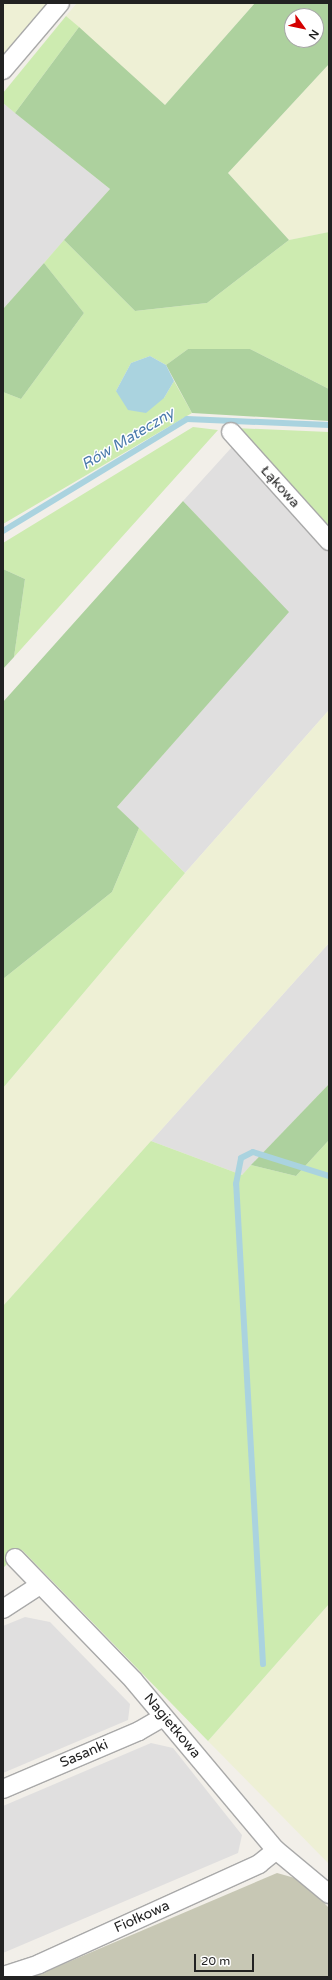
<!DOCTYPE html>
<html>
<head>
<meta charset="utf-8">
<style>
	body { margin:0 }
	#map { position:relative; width:332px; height:1980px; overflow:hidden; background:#f2efe9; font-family:"Varela Round",sans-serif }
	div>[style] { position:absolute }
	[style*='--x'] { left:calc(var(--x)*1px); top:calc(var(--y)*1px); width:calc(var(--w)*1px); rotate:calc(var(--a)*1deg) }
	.residential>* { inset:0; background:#e0dfdf }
	.construction>* { inset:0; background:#c7c7b4 }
	.farmland>* { inset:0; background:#eef0d5 }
	.grass>* { inset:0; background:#cdebb0 }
	.forest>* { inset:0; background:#add19e }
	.water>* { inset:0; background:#aad3df }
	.stream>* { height:6px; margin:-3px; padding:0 3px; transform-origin:3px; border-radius:3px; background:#aad3df }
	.roads { filter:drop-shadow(1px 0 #a9a9a9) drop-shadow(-1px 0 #a9a9a9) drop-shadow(0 1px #a9a9a9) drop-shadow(0 -1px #a9a9a9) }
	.minor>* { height:18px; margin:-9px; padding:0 9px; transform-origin:9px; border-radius:9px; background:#fff }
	span { translate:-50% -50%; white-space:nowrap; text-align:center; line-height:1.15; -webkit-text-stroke:3px #fff; paint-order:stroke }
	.street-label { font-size:14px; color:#222 }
	.water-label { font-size:15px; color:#4a7aab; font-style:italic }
	.frame { position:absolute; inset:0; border:4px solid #222; pointer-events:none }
	.north { position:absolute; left:284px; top:8px; width:40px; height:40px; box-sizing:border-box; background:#fff; border:1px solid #a7a7a7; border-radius:50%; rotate:123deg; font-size:11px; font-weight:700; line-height:16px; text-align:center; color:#222 }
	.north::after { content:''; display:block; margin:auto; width:14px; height:18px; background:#d40000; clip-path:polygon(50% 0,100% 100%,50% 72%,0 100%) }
	.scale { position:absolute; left:194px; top:1954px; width:60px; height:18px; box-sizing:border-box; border:2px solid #222; border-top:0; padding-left:5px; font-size:12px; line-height:14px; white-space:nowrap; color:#222; -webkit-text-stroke:3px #fff; paint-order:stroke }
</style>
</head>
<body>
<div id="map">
	<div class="residential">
		<div style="clip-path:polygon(3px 103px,110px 189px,3px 309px)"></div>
		<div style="clip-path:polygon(232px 447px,329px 551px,329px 710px,185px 873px,117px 807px,288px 612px,183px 501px)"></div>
		<div style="clip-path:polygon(329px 943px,329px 1084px,242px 1175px,151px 1141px)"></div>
		<div style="clip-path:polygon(25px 1617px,50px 1622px,130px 1704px,128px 1720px,3px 1773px,3px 1626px)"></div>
		<div style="clip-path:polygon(151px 1743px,173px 1748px,242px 1835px,238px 1853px,3px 1953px,3px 1806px)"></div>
	</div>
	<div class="construction">
		<div style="clip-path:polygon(277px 1873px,302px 1880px,329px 1908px,329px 1977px,33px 1977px)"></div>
	</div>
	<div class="farmland">
		<div style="clip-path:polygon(3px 3px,49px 3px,3px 56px)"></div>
		<div style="clip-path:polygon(77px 3px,255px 3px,165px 105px,66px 16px)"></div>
		<div style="clip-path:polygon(329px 64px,329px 232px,289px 240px,228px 173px)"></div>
		<div style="clip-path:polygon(329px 710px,329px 943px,3px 1306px,3px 1088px,185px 873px)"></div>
		<div style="clip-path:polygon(329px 1604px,329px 1864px,208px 1741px)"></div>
	</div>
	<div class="grass">
		<div style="clip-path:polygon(66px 16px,79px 27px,15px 113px,3px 103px,3px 93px)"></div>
		<div style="clip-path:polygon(329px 232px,329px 389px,250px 349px,188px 349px,166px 365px,150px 356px,131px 363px,116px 391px,164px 398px,174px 381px,192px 413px,3px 524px,3px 392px,21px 399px,84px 313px,44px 263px,64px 240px,135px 311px,207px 303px,289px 240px)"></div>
		<div style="clip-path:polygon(193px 427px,218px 430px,14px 657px,25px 579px,3px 569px,3px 543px)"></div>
		<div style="clip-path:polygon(235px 428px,329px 432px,329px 531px)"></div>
		<div style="clip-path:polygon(139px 828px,185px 873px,3px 1088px,3px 979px,112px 892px)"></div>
		<div style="clip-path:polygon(329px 1140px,329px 1604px,208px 1741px,22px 1550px,3px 1568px,3px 1306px,151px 1141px,242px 1175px,251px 1165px,296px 1176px)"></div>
	</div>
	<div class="forest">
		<div style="clip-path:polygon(evenodd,255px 3px,329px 3px,329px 64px,228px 173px,289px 240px,207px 303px,135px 311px,64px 240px,110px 189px,15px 113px,79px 27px,165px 105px,255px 3px,292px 16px,316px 16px,316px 40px,292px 40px,292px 16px)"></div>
		<div style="clip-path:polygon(44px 263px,84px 313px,21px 399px,3px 392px,3px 309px)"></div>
		<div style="clip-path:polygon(188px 349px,250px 349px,329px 389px,329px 421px,192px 413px,166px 365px)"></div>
		<div style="clip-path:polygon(183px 501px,289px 612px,117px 807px,139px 828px,112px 892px,3px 979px,3px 702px)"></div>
		<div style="clip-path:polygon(3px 569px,25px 579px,14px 657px,3px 669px)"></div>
		<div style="clip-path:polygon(329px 1084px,329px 1140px,296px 1176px,251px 1165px)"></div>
	</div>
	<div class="water">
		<div style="clip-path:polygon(150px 356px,166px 365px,174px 381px,164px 398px,146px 413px,128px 410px,116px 391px,131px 363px)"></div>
	</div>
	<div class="stream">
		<div style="--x:3;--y:531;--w:215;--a:-31.3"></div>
		<div style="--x:187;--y:419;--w:142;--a:2.4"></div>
		<div style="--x:263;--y:1664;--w:481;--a:-93.2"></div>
		<div style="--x:236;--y:1184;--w:26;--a:-79"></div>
		<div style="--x:241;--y:1158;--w:13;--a:-27"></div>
		<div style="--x:253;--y:1152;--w:80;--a:17.5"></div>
	</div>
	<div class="roads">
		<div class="minor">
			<div style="--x:3;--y:70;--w:88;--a:-49.6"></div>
			<div style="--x:231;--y:432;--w:147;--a:48"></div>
			<div style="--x:15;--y:1558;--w:171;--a:45.9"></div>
			<div style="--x:134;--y:1681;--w:221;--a:50"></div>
			<div style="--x:276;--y:1850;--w:69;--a:39.7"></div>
			<div style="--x:3;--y:1609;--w:44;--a:-33"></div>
			<div style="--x:3;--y:1789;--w:148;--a:-23.1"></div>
			<div style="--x:139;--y:1731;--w:28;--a:-30"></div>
			<div style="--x:3;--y:1976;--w:38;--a:-18"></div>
			<div style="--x:39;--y:1964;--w:242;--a:-24.4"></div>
			<div style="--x:259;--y:1864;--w:22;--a:-39"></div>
		</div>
	</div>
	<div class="street-label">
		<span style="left:280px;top:487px;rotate:48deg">Łąkowa</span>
		<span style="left:172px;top:1726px;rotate:50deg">Nagietkowa</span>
		<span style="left:84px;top:1754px;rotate:-23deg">Sasanki</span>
		<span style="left:142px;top:1917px;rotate:-24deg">Fiołkowa</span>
	</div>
	<div class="water-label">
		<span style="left:128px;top:439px;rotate:-31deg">Rów Mateczny</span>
	</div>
	<div class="frame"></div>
	<div class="north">N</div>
	<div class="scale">20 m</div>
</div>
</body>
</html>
